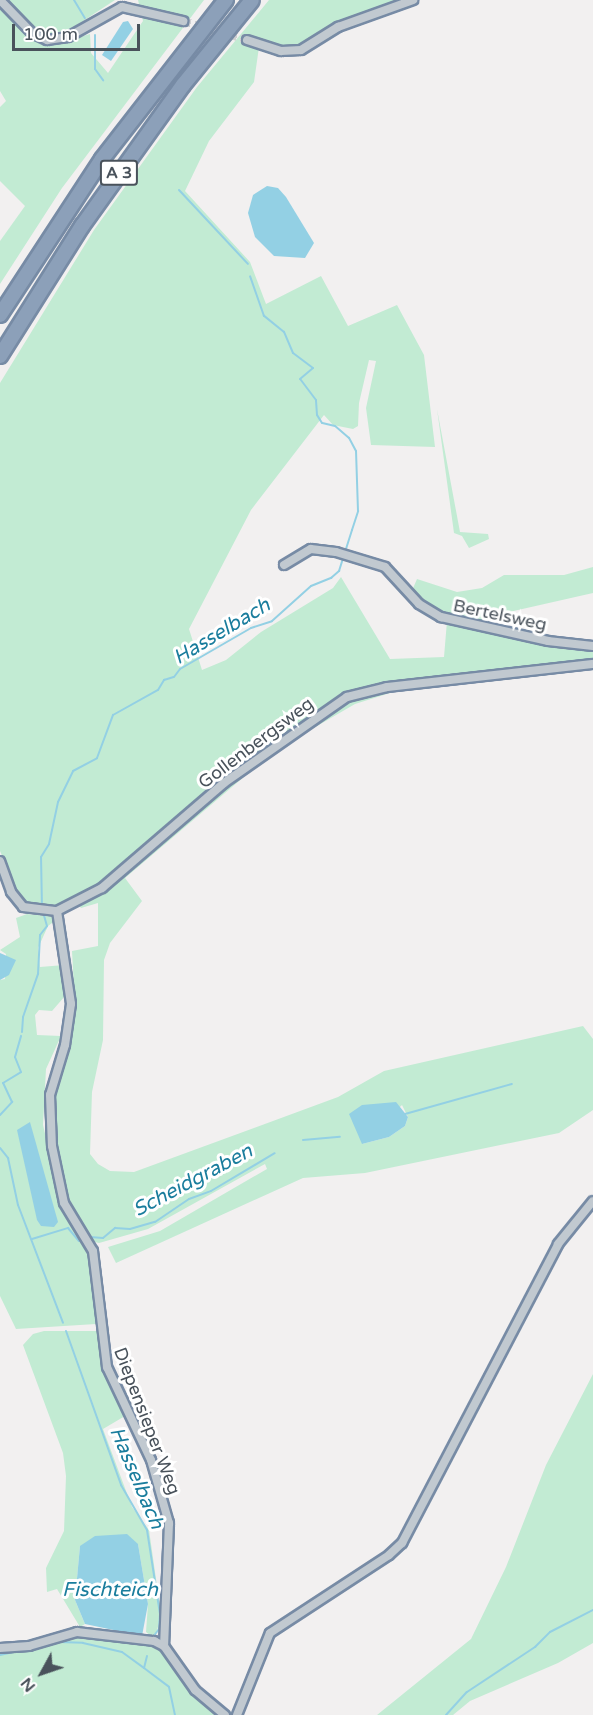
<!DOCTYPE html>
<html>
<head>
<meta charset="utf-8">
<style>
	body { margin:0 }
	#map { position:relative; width:593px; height:1715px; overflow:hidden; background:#f2f0f0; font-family:"Varela Round",sans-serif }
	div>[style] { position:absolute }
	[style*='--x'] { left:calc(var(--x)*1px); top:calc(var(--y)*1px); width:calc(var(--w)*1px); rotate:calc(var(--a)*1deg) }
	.green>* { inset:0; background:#c2ebd3 }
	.water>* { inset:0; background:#93d0e4 }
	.stream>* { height:2px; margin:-1px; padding:0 1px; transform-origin:1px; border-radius:1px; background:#93d0e4 }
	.minor-tunnel>* { height:8px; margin-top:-4px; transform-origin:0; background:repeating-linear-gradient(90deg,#d0d0d2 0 8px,transparent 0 12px) }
	.roads { filter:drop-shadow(2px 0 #778ba5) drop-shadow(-2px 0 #778ba5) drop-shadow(0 2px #778ba5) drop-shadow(0 -2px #778ba5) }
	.minor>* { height:8px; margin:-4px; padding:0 4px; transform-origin:4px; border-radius:4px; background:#c1c9d0 }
	.motorway>* { height:14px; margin:-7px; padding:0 7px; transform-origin:7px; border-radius:7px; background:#8ca0b9 }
	span { translate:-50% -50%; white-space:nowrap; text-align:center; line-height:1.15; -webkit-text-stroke:6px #fff; paint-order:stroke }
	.shield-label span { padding:2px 4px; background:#fff; border:2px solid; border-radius:4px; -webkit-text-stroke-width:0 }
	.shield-label { font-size:16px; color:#49525b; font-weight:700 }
	.street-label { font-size:18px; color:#49525b }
	.water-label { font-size:20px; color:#1a7d9d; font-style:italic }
	.north { position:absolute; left:12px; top:1643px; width:60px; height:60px; -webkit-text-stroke:4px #fff; paint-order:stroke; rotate:230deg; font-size:16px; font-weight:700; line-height:24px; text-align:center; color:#49525b }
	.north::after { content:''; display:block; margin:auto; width:21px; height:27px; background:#49525b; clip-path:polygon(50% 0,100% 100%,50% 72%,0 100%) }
	.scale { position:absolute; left:12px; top:24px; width:128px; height:27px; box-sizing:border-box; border:3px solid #49525b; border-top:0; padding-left:8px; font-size:18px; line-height:21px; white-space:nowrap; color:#49525b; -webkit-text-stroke:4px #fff; paint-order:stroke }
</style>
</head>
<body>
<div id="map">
	<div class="green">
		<div style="clip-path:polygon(5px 0,115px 0,74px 27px,51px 35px,32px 28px)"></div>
		<div style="clip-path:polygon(138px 0,204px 0,62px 188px,0 284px,0 241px,25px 206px,0 181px,0 107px,6px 101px,0 91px,0 5px,32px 38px,56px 44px,90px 34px,91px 53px,108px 73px,143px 21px)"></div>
		<div style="clip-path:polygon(269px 0,401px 0,336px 24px,298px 47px,288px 48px,248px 38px,246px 44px,259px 47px,254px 82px,209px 141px,185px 191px,250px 262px,266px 304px,321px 276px,348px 326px,397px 305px,424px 355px,435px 447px,371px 445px,366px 408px,376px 361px,369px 360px,359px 403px,358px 426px,353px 429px,333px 425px,324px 415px,251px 510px,189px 629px,202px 670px,226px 660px,261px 632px,333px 588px,341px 577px,390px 659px,444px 657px,447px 621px,493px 634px,593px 650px,593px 661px,355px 693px,226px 777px,97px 888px,59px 908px,27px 905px,17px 892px,0 851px,0 383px,94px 230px,197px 87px)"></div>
		<div style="clip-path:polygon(437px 409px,460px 532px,488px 534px,489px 539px,469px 548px,462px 536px,454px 533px)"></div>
		<div style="clip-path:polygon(593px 567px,593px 593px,482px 618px,485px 625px,432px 609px,411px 593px,417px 579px,457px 592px,482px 588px,504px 575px,564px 575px)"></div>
		<div style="clip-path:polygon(evenodd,409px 687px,355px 704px,293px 740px,245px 776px,125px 878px,142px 901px,110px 943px,104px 960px,103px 1040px,92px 1092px,90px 1154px,98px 1164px,110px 1171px,134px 1172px,338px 1097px,384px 1071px,583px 1026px,593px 1039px,593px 1110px,559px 1133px,365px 1173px,303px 1178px,116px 1263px,108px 1247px,160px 1231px,267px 1169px,265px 1164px,148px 1229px,99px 1243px,91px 1241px,68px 1202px,53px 1127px,52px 1097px,75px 1006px,72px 951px,98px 946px,98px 903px,81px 908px,78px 904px,224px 784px,339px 704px,373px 691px,409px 687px,402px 1105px,408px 1117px,405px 1126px,389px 1137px,362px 1144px,402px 1105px)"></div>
		<div style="clip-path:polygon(27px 914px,60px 917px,48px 926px,38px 948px,40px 967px,64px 965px,65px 996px,52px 1011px,39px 1010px,35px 1015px,37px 1035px,61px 1036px,46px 1069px,43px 1125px,61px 1202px,92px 1258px,96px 1324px,16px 1329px,0 1296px,0 980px,5px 979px,6px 954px,0 950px,20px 937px,16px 918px)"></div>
		<div style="clip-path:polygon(44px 1331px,97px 1331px,102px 1360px,125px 1416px,103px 1429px,132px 1507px,149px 1530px,161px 1614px,155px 1639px,146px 1632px,148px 1604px,138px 1544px,80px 1546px,75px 1600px,85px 1624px,80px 1627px,57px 1589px,47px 1592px,46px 1568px,64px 1531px,66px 1476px,63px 1453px,23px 1345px,33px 1334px)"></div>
		<div style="clip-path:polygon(593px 1374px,593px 1643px,558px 1663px,470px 1701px,453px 1715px,377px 1715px,471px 1639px,506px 1567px,546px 1465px)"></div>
		<div style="clip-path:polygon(73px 1635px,163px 1647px,194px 1693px,221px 1715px,0 1715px,0 1650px,31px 1648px)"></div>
	</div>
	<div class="water">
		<div style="clip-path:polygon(128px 21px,133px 29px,111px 61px,102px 55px,123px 22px)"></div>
		<div style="clip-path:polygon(267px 186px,278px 188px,286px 197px,314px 243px,305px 258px,274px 256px,255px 237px,248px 213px,253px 195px)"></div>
		<div style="clip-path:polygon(0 953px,16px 960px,9px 975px,0 980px)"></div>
		<div style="clip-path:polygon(396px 1102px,408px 1117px,405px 1126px,389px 1137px,362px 1144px,349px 1114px,362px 1105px)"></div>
		<div style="clip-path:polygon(30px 1122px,58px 1222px,54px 1227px,41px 1226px,37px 1220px,17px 1130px)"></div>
		<div style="clip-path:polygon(127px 1534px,138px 1544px,148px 1604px,142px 1636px,85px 1624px,75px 1600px,80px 1546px,95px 1536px)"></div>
	</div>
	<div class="stream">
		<div style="--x:74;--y:0;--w:21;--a:59"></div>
		<div style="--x:95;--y:35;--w:34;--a:90"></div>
		<div style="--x:95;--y:69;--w:14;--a:54"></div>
		<div style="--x:179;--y:190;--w:101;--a:47"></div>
		<div style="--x:22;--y:1032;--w:15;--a:-86"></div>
		<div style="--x:23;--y:1017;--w:46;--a:-70.8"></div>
		<div style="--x:38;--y:974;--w:39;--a:-87"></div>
		<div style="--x:40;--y:935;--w:11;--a:-52"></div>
		<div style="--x:47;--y:926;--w:19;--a:-106"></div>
		<div style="--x:42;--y:908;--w:51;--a:-91.1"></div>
		<div style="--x:41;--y:857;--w:15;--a:-58"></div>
		<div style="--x:49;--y:844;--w:43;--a:-77.9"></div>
		<div style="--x:58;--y:802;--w:34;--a:-64"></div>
		<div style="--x:73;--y:771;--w:27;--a:-28"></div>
		<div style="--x:97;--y:758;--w:46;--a:-69.6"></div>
		<div style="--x:113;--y:715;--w:51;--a:-29.1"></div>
		<div style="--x:158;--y:690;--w:12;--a:-59"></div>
		<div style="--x:164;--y:680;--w:10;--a:-17"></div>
		<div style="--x:174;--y:677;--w:10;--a:-53"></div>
		<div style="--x:180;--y:669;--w:82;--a:-30"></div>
		<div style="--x:251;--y:628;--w:22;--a:-18"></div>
		<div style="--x:272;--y:621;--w:52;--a:-41.9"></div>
		<div style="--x:311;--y:586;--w:22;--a:-22"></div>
		<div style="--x:331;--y:578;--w:11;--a:-41"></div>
		<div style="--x:339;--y:571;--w:43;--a:-72.4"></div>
		<div style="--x:352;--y:530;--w:20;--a:-72"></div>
		<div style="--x:358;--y:511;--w:60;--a:-91.9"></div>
		<div style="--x:356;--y:451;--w:15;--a:-118"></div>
		<div style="--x:349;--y:438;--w:18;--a:-139"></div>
		<div style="--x:335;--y:426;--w:13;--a:-167"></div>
		<div style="--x:322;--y:423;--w:9;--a:-122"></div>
		<div style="--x:317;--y:415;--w:15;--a:-94"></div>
		<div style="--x:316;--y:400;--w:26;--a:-127"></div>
		<div style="--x:300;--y:379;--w:17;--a:-40"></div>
		<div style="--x:313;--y:368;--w:25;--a:-143"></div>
		<div style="--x:293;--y:353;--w:23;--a:-113"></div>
		<div style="--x:284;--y:332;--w:26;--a:-141"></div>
		<div style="--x:264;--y:316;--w:42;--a:-109.3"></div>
		<div style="--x:405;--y:1114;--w:111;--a:-15.7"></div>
		<div style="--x:0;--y:1115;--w:18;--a:-47"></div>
		<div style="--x:12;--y:1102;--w:21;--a:-115"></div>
		<div style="--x:3;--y:1083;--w:21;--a:-31"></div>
		<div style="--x:21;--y:1072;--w:16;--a:-112"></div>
		<div style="--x:15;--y:1057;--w:22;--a:-74"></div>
		<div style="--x:303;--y:1140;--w:37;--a:-5"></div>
		<div style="--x:0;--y:1148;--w:13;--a:51"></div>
		<div style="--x:8;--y:1158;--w:48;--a:78"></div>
		<div style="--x:18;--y:1205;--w:126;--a:69.1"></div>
		<div style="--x:90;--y:1237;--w:13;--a:4"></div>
		<div style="--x:103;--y:1238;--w:16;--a:-40"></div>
		<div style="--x:115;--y:1228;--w:15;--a:4"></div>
		<div style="--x:130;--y:1229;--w:26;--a:-16"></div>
		<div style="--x:155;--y:1222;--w:41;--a:-34.1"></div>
		<div style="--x:189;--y:1199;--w:23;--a:-20"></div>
		<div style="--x:211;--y:1191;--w:74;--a:-30.7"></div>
		<div style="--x:32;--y:1239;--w:38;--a:-17"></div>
		<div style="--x:68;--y:1228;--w:17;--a:50"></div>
		<div style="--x:66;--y:1331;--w:164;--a:70.3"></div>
		<div style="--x:121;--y:1485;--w:52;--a:60"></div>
		<div style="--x:147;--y:1530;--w:85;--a:81.2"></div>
		<div style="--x:160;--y:1614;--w:15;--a:94"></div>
		<div style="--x:159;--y:1629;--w:10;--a:127"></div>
		<div style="--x:0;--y:1655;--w:60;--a:-12.4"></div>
		<div style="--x:59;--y:1642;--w:24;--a:2"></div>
		<div style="--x:83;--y:1643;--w:40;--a:13"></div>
		<div style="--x:122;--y:1652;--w:27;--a:36"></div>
		<div style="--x:147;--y:1656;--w:12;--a:104"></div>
		<div style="--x:144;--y:1668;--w:31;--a:37"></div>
		<div style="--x:169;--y:1687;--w:29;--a:78"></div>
		<div style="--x:446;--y:1715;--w:31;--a:-48"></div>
		<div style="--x:467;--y:1692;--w:82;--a:-33.5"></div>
		<div style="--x:535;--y:1647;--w:21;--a:-45"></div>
		<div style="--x:550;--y:1632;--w:48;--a:-27.1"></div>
	</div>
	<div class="minor-tunnel">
		<div style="--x:183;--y:21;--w:67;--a:16.5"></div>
	</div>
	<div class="roads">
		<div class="minor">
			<div style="--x:0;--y:0;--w:46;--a:45.9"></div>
			<div style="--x:32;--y:33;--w:17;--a:25"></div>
			<div style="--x:47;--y:40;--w:21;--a:-8"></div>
			<div style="--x:68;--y:37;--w:62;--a:-29.1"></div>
			<div style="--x:122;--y:7;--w:63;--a:12.9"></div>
			<div style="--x:247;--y:40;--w:36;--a:18"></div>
			<div style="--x:281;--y:51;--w:20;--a:-3"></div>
			<div style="--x:301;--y:50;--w:44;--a:-31.9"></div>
			<div style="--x:338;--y:27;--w:80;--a:-19.8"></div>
			<div style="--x:284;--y:565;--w:31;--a:-31"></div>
			<div style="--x:311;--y:549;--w:25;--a:7"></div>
			<div style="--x:336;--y:552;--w:51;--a:17"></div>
			<div style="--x:385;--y:567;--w:50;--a:47.4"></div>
			<div style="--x:419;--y:604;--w:26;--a:31"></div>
			<div style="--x:441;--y:617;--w:110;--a:12.6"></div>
			<div style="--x:548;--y:641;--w:45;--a:6.3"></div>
			<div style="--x:0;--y:861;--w:33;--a:70"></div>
			<div style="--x:11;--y:892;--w:19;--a:51"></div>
			<div style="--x:23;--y:907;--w:34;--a:7"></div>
			<div style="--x:57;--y:911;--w:51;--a:-27.1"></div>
			<div style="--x:102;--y:888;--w:161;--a:-40.7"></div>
			<div style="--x:224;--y:783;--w:150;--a:-35"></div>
			<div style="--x:347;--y:697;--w:41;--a:-14"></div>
			<div style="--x:387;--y:687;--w:207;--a:-6.4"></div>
			<div style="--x:57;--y:911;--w:94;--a:81.4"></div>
			<div style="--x:71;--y:1004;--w:41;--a:98.3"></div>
			<div style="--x:65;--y:1045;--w:52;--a:106.7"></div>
			<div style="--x:50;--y:1095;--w:51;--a:87.8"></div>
			<div style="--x:52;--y:1146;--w:58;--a:78.1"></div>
			<div style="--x:64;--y:1203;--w:56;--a:58.9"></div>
			<div style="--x:93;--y:1251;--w:117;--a:83.1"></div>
			<div style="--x:107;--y:1367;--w:103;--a:64.7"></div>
			<div style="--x:151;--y:1460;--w:66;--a:74.1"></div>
			<div style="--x:169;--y:1523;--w:123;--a:92.3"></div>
			<div style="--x:164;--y:1646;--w:54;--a:54.8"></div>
			<div style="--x:195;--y:1690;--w:39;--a:40"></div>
			<div style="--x:0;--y:1648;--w:29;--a:-4"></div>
			<div style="--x:29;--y:1646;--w:50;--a:-16.3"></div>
			<div style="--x:77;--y:1632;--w:78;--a:6.7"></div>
			<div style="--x:154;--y:1641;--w:11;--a:27"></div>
			<div style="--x:237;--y:1715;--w:88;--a:-68.1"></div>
			<div style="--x:270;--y:1633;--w:142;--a:-33.2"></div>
			<div style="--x:389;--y:1555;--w:18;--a:-43"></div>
			<div style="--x:402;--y:1543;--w:337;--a:-62.4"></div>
			<div style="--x:558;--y:1244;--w:55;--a:-50.9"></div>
		</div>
		<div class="motorway">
			<div style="--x:0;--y:315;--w:186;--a:-56.8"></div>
			<div style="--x:102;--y:159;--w:202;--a:-52.1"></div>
			<div style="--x:0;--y:356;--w:154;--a:-57.8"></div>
			<div style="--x:82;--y:226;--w:173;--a:-54.4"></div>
			<div style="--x:183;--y:85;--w:109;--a:-50.9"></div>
		</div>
	</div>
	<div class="shield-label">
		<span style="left:119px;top:173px">A 3</span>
	</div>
	<div class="street-label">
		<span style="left:500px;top:615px;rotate:12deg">Bertelsweg</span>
		<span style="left:256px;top:743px;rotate:-37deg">Gollenbergsweg</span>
		<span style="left:147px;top:1421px;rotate:69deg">Diepensieper Weg</span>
	</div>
	<div class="water-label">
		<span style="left:222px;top:632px;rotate:-31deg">Hasselbach</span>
		<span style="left:193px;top:1181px;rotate:-28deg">Scheidgraben</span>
		<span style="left:136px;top:1478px;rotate:67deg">Hasselbach</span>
		<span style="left:110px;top:1590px">Fischteich</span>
	</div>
	<div class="north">N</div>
	<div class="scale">100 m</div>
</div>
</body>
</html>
